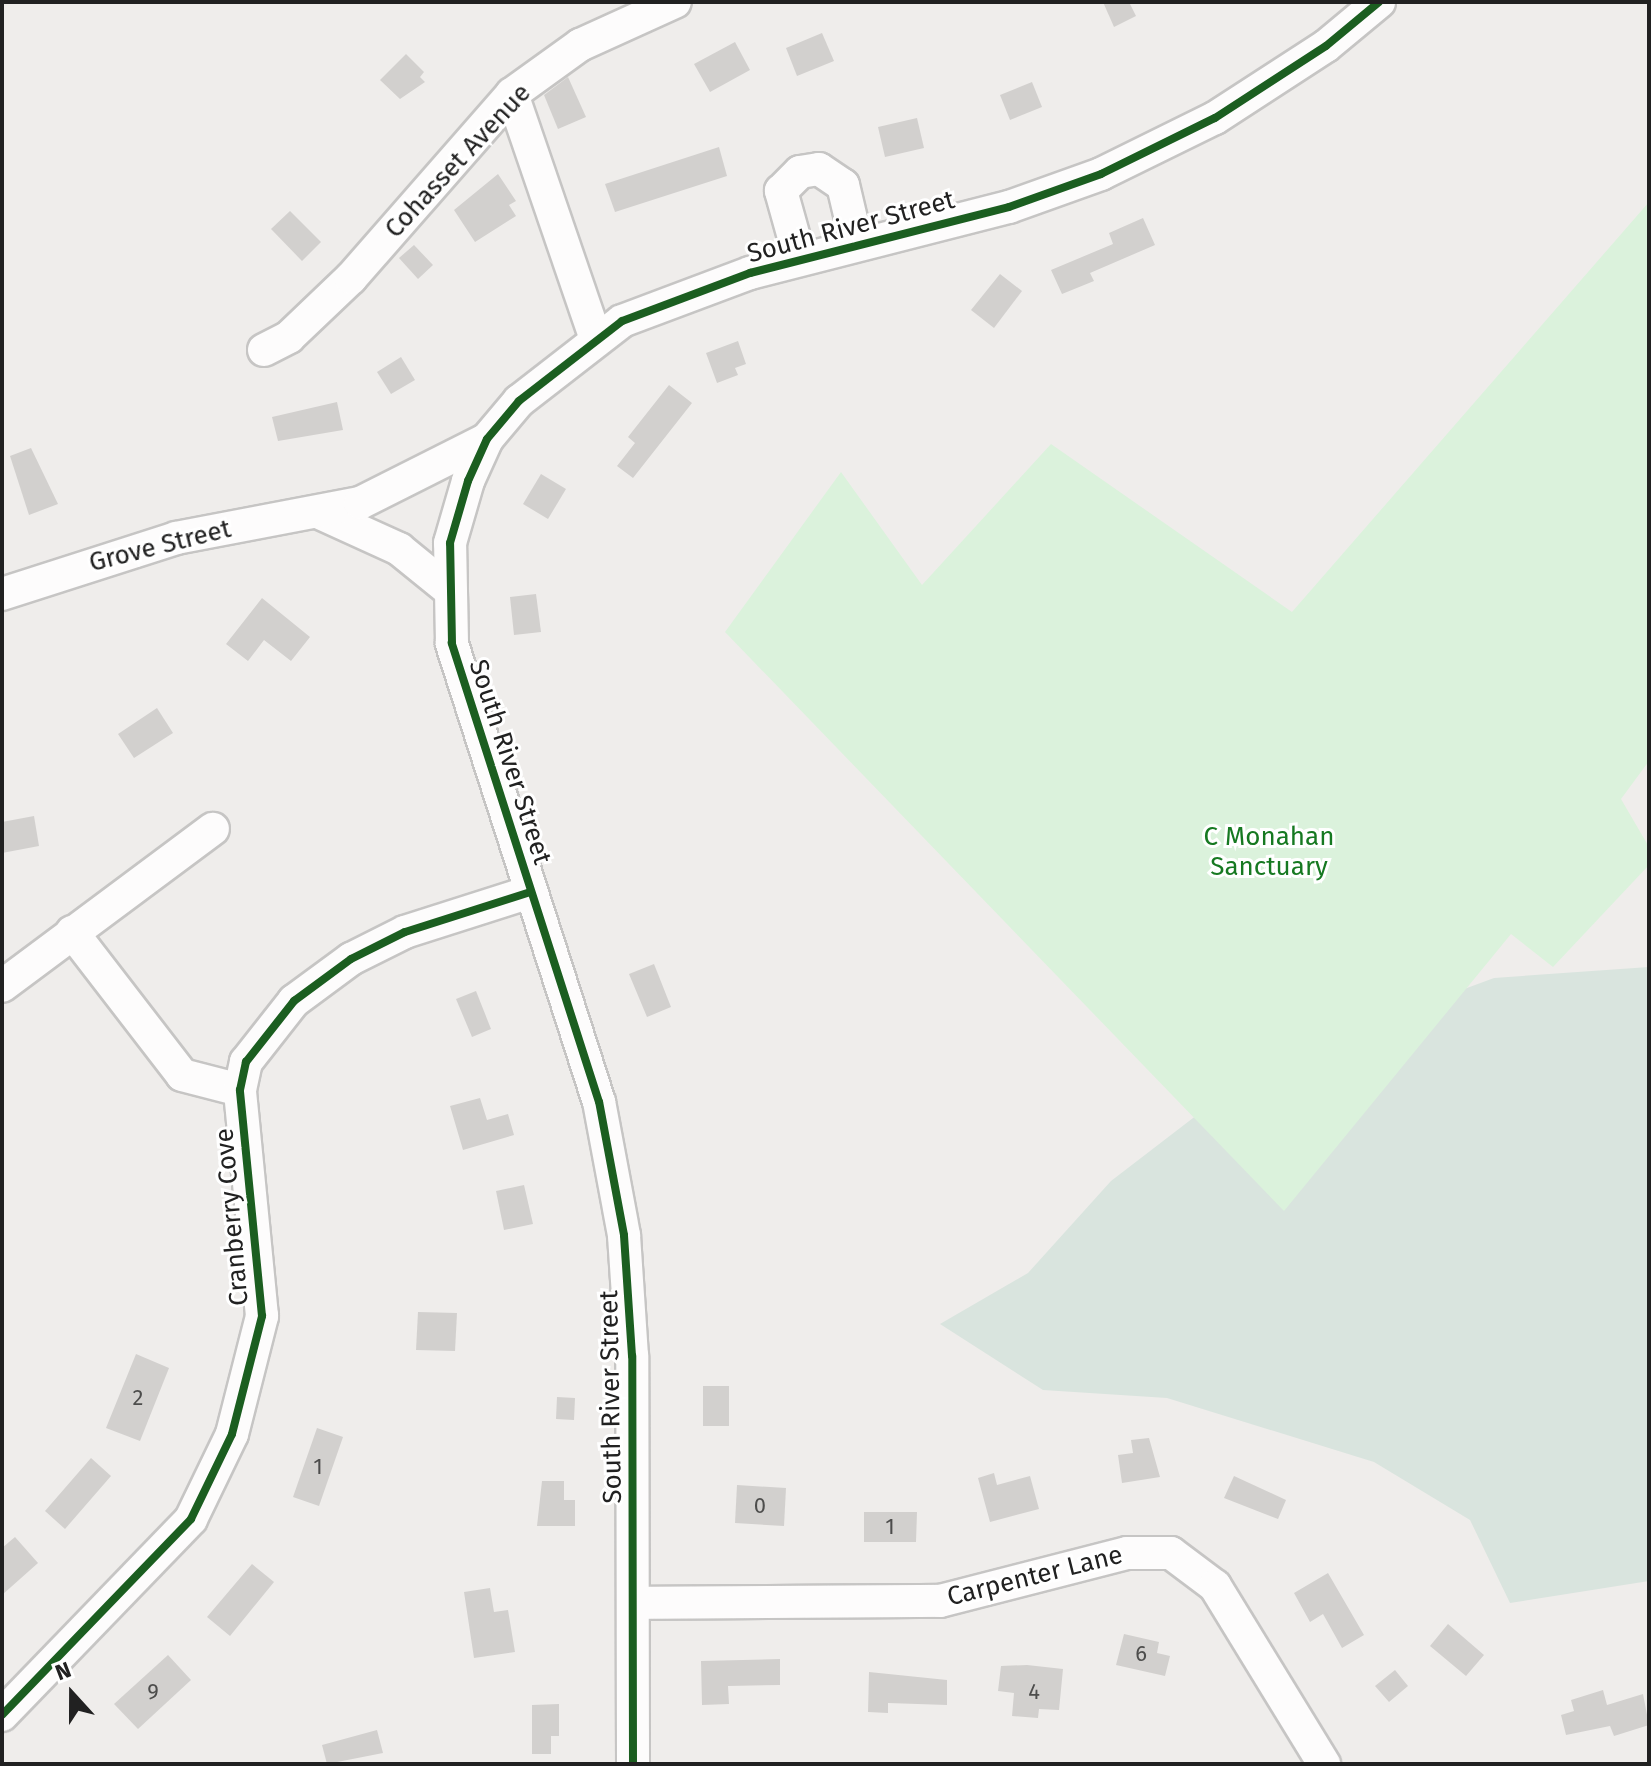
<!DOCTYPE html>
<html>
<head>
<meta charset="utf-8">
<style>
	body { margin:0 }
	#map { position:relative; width:1651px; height:1766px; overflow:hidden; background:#efedeb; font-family:"Fira Sans",sans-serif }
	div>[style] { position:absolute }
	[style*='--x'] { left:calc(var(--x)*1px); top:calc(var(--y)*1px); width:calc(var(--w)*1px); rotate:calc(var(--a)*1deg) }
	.wetland>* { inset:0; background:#d9e4de }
	.park>* { inset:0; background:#dbf2dc }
	.building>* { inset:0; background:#d2d0ce }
	.roads { filter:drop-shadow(2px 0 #c6c5c4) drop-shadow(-2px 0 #c6c5c4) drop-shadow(0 2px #c6c5c4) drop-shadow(0 -2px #c6c5c4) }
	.minor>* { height:32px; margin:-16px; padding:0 16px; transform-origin:16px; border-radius:16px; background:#fdfcfc }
	.cycleway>* { height:8px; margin:-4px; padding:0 4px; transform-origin:4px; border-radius:4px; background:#1b5e20 }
	span { translate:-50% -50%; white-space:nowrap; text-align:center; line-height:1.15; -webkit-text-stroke:6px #fff; paint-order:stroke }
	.number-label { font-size:22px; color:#4d4d4c }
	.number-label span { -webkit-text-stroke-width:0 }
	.street-label { font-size:26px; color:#212121 }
	.park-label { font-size:26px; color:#167921 }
	.frame { position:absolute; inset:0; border:4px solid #212121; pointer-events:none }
	.north { position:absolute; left:32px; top:1654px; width:80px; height:80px; -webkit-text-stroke:6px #fff; paint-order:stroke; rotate:339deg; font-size:22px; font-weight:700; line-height:32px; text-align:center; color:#212121 }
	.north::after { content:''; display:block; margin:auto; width:28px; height:36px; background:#212121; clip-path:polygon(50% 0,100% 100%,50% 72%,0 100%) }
</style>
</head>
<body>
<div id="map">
	<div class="wetland">
		<div style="clip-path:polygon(1649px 967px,1649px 1581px,1510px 1603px,1470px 1520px,1374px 1462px,1167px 1398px,1043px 1390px,940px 1324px,1028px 1273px,1111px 1181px,1223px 1095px,1394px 1015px,1494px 978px)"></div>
	</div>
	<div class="park">
		<div style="clip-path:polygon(1649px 202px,1649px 761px,1621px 799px,1649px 847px,1649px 865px,1553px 967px,1511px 934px,1284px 1211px,725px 632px,841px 472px,922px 585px,1051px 444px,1292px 612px)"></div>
	</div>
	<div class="building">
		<div style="clip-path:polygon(1103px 2px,1129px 2px,1136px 16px,1114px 27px)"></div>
		<div style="clip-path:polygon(822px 33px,834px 61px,797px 76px,786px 48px)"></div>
		<div style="clip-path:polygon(735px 42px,750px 70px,710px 92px,694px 64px)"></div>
		<div style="clip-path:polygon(406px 54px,424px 72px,420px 77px,425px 82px,400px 99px,380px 80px)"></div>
		<div style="clip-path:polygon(568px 77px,586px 117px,558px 129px,544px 95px)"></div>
		<div style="clip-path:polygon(1032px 82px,1042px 107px,1010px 120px,1000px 95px)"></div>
		<div style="clip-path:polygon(917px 118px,924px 148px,885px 157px,878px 127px)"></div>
		<div style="clip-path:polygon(719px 147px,727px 176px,615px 212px,605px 184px)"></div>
		<div style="clip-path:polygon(498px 174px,516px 201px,509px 205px,516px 216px,475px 242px,454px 210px)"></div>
		<div style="clip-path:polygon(290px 211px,321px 242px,302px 261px,271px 229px)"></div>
		<div style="clip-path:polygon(1143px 218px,1155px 245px,1090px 273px,1094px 281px,1062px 294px,1051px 270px,1113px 244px,1109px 233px)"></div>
		<div style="clip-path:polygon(414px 245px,433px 265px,418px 279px,399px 258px)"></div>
		<div style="clip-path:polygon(1000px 274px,1022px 291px,994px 328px,971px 310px)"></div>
		<div style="clip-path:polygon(738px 341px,746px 364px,735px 368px,738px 375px,717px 383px,706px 353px)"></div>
		<div style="clip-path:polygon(401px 357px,415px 380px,391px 394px,377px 372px)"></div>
		<div style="clip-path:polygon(669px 385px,692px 403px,633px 478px,617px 466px,635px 443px,628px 437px)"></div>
		<div style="clip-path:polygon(337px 402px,343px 430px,278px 441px,272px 417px)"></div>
		<div style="clip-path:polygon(31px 448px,58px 504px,29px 515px,10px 456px)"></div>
		<div style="clip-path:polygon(541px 474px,566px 489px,548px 519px,523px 504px)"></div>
		<div style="clip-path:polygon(536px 594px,541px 632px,514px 635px,510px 597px)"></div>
		<div style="clip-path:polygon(262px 598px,310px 637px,291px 661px,264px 640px,248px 661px,226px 644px)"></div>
		<div style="clip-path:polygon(157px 708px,173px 733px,134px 758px,118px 734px)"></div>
		<div style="clip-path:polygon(34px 816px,39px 846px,2px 853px,2px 822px)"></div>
		<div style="clip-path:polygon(654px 964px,671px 1007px,647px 1017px,629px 974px)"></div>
		<div style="clip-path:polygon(476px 991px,491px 1029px,472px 1037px,456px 999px)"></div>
		<div style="clip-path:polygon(480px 1098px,487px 1120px,508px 1114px,514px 1135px,463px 1150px,450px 1106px)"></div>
		<div style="clip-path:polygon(524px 1185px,533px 1224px,504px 1230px,496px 1191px)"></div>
		<div style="clip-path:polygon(418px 1312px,457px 1313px,455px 1351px,416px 1350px)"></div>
		<div style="clip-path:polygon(136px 1354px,169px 1368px,140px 1441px,106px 1428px)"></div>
		<div style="clip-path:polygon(703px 1386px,729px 1386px,729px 1426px,703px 1426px)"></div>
		<div style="clip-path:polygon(557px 1397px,575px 1398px,574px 1420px,556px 1419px)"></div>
		<div style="clip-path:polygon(317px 1428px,343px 1437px,319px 1506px,293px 1497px)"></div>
		<div style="clip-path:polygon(1149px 1438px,1160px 1477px,1122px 1483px,1118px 1455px,1133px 1453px,1131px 1440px)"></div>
		<div style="clip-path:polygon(91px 1458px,111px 1476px,65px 1529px,45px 1511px)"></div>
		<div style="clip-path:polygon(994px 1473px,997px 1485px,1030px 1476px,1039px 1509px,990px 1522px,978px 1478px)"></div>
		<div style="clip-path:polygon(1234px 1476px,1286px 1500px,1278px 1519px,1224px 1498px)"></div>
		<div style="clip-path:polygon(542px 1481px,564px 1481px,564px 1500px,575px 1500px,575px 1526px,537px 1526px)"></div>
		<div style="clip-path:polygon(737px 1485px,786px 1488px,784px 1526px,735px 1523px)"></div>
		<div style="clip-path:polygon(864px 1512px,917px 1512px,916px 1542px,864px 1542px)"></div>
		<div style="clip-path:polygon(15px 1537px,38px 1563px,2px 1595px,2px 1548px)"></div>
		<div style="clip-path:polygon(252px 1564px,274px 1582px,230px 1636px,207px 1617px)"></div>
		<div style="clip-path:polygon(1328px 1573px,1364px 1635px,1342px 1648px,1323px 1614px,1310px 1622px,1294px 1593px)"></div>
		<div style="clip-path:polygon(490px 1588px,494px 1612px,508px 1610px,515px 1652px,474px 1658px,464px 1592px)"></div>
		<div style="clip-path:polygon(1448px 1624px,1484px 1655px,1466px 1676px,1430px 1646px)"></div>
		<div style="clip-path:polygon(1124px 1634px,1159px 1642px,1157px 1653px,1170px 1656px,1165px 1676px,1116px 1665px)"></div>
		<div style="clip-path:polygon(168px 1655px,191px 1680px,138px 1729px,114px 1704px)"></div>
		<div style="clip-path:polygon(780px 1659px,780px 1685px,728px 1686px,729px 1704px,702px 1705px,701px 1661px)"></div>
		<div style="clip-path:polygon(1027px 1665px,1063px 1669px,1059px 1710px,1039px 1709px,1038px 1718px,1012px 1716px,1014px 1693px,998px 1691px,1001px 1666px)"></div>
		<div style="clip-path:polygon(1395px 1670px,1408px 1686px,1389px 1702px,1375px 1686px)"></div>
		<div style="clip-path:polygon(869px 1672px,947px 1680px,947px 1705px,888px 1703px,888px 1713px,868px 1712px)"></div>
		<div style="clip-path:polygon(1603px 1690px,1607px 1705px,1643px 1694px,1649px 1725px,1614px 1736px,1610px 1726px,1566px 1735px,1561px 1715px,1574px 1711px,1571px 1700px)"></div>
		<div style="clip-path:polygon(559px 1704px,559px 1736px,551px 1736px,551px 1754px,532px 1754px,532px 1705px)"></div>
		<div style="clip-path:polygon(377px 1730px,383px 1753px,327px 1764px,322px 1745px)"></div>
	</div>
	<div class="roads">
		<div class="minor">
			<div style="--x:512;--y:94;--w:259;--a:71.1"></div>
			<div style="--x:800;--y:259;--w:71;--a:-105.6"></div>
			<div style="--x:781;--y:191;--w:27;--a:-45"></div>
			<div style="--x:800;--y:172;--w:19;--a:-9"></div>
			<div style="--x:819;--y:169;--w:29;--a:34"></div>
			<div style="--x:843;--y:185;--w:61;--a:76.7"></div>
			<div style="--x:264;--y:350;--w:28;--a:-27"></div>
			<div style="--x:289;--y:337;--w:86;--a:-43.6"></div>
			<div style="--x:351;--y:278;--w:244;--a:-48.8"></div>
			<div style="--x:512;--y:94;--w:84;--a:-35.8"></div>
			<div style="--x:580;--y:45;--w:104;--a:-24.4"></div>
			<div style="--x:322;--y:514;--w:85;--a:24.4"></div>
			<div style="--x:399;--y:549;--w:62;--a:39.1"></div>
			<div style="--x:2;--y:594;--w:183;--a:-17.8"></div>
			<div style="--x:176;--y:538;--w:187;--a:-10.8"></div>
			<div style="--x:360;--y:503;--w:142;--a:-26.7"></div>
			<div style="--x:72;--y:932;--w:180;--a:52.4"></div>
			<div style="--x:182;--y:1075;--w:60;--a:14.5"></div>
			<div style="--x:2;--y:986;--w:263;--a:-36.7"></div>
			<div style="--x:633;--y:1603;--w:307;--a:-0.4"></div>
			<div style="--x:940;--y:1601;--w:193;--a:-14.4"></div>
			<div style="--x:1127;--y:1553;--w:44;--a:0"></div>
			<div style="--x:1171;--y:1553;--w:55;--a:36.9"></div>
			<div style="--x:1215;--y:1586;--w:209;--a:58.5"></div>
			<div style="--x:2;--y:1715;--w:272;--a:-46"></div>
			<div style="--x:191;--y:1519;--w:94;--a:-64.2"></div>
			<div style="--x:232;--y:1434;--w:122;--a:-75.7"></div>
			<div style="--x:262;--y:1316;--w:227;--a:-95.6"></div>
			<div style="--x:240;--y:1090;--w:29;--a:-78"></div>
			<div style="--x:246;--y:1062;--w:78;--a:-51.8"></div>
			<div style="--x:294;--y:1001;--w:71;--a:-36.4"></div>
			<div style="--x:351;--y:959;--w:60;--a:-26.6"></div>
			<div style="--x:405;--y:932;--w:131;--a:-17.7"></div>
			<div style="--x:633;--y:1764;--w:408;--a:-90.1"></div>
			<div style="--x:632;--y:1356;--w:121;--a:-93.8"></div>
			<div style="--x:624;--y:1235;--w:135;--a:-100.6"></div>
			<div style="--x:599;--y:1102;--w:482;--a:-107.8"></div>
			<div style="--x:452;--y:643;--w:100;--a:-91.1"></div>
			<div style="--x:450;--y:543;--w:65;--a:-73.8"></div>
			<div style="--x:468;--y:481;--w:46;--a:-65.7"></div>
			<div style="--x:487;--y:439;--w:50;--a:-49.9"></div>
			<div style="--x:519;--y:401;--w:130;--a:-37.8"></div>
			<div style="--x:622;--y:321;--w:137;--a:-20.6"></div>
			<div style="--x:750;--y:273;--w:267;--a:-14.3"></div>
			<div style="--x:1009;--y:207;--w:98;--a:-19.7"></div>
			<div style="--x:1101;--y:174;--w:127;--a:-26.2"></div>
			<div style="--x:1215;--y:118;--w:132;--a:-33"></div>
			<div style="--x:1326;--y:46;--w:69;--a:-39.7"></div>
		</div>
	</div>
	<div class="cycleway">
		<div style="--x:2;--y:1715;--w:272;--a:-46"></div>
		<div style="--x:191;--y:1519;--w:94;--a:-64.2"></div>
		<div style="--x:232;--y:1434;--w:122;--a:-75.7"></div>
		<div style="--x:262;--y:1316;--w:227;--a:-95.6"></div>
		<div style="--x:240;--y:1090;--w:29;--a:-78"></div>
		<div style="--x:246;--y:1062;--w:78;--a:-51.8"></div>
		<div style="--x:294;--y:1001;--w:71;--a:-36.4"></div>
		<div style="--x:351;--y:959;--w:60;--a:-26.6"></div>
		<div style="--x:405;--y:932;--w:131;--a:-17.7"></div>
		<div style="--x:633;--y:1764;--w:408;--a:-90.1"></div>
		<div style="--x:632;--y:1356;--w:121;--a:-93.8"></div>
		<div style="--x:624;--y:1235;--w:135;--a:-100.6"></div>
		<div style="--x:599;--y:1102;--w:482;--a:-107.8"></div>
		<div style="--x:452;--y:643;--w:100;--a:-91.1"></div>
		<div style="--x:450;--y:543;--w:65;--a:-73.8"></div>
		<div style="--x:468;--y:481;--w:46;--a:-65.7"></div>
		<div style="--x:487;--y:439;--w:50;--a:-49.9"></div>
		<div style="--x:519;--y:401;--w:130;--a:-37.8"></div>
		<div style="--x:622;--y:321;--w:137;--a:-20.6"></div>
		<div style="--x:750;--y:273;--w:267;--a:-14.3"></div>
		<div style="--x:1009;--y:207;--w:98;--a:-19.7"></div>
		<div style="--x:1101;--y:174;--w:127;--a:-26.2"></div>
		<div style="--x:1215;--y:118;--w:132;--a:-33"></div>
		<div style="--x:1326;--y:46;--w:69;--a:-39.7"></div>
	</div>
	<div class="number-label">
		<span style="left:138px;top:1398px">2</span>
		<span style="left:318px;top:1467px">1</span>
		<span style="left:760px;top:1506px">0</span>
		<span style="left:890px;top:1527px">1</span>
		<span style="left:1141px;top:1654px">6</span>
		<span style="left:153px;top:1692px">9</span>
		<span style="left:1034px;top:1692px">4</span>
	</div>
	<div class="street-label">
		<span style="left:458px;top:161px;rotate:-47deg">Cohasset Avenue</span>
		<span style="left:851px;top:227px;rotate:-15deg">South River Street</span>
		<span style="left:160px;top:546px;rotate:-14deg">Grove Street</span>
		<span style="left:510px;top:762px;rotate:72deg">South River Street</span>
		<span style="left:232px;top:1217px;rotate:-95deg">Cranberry Cove</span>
		<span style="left:611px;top:1397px;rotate:-91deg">South River Street</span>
		<span style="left:1035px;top:1576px;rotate:-14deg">Carpenter Lane</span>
	</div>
	<div class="park-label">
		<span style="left:1269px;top:852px">C Monahan<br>Sanctuary</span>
	</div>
	<div class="frame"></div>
	<div class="north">N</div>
</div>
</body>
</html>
